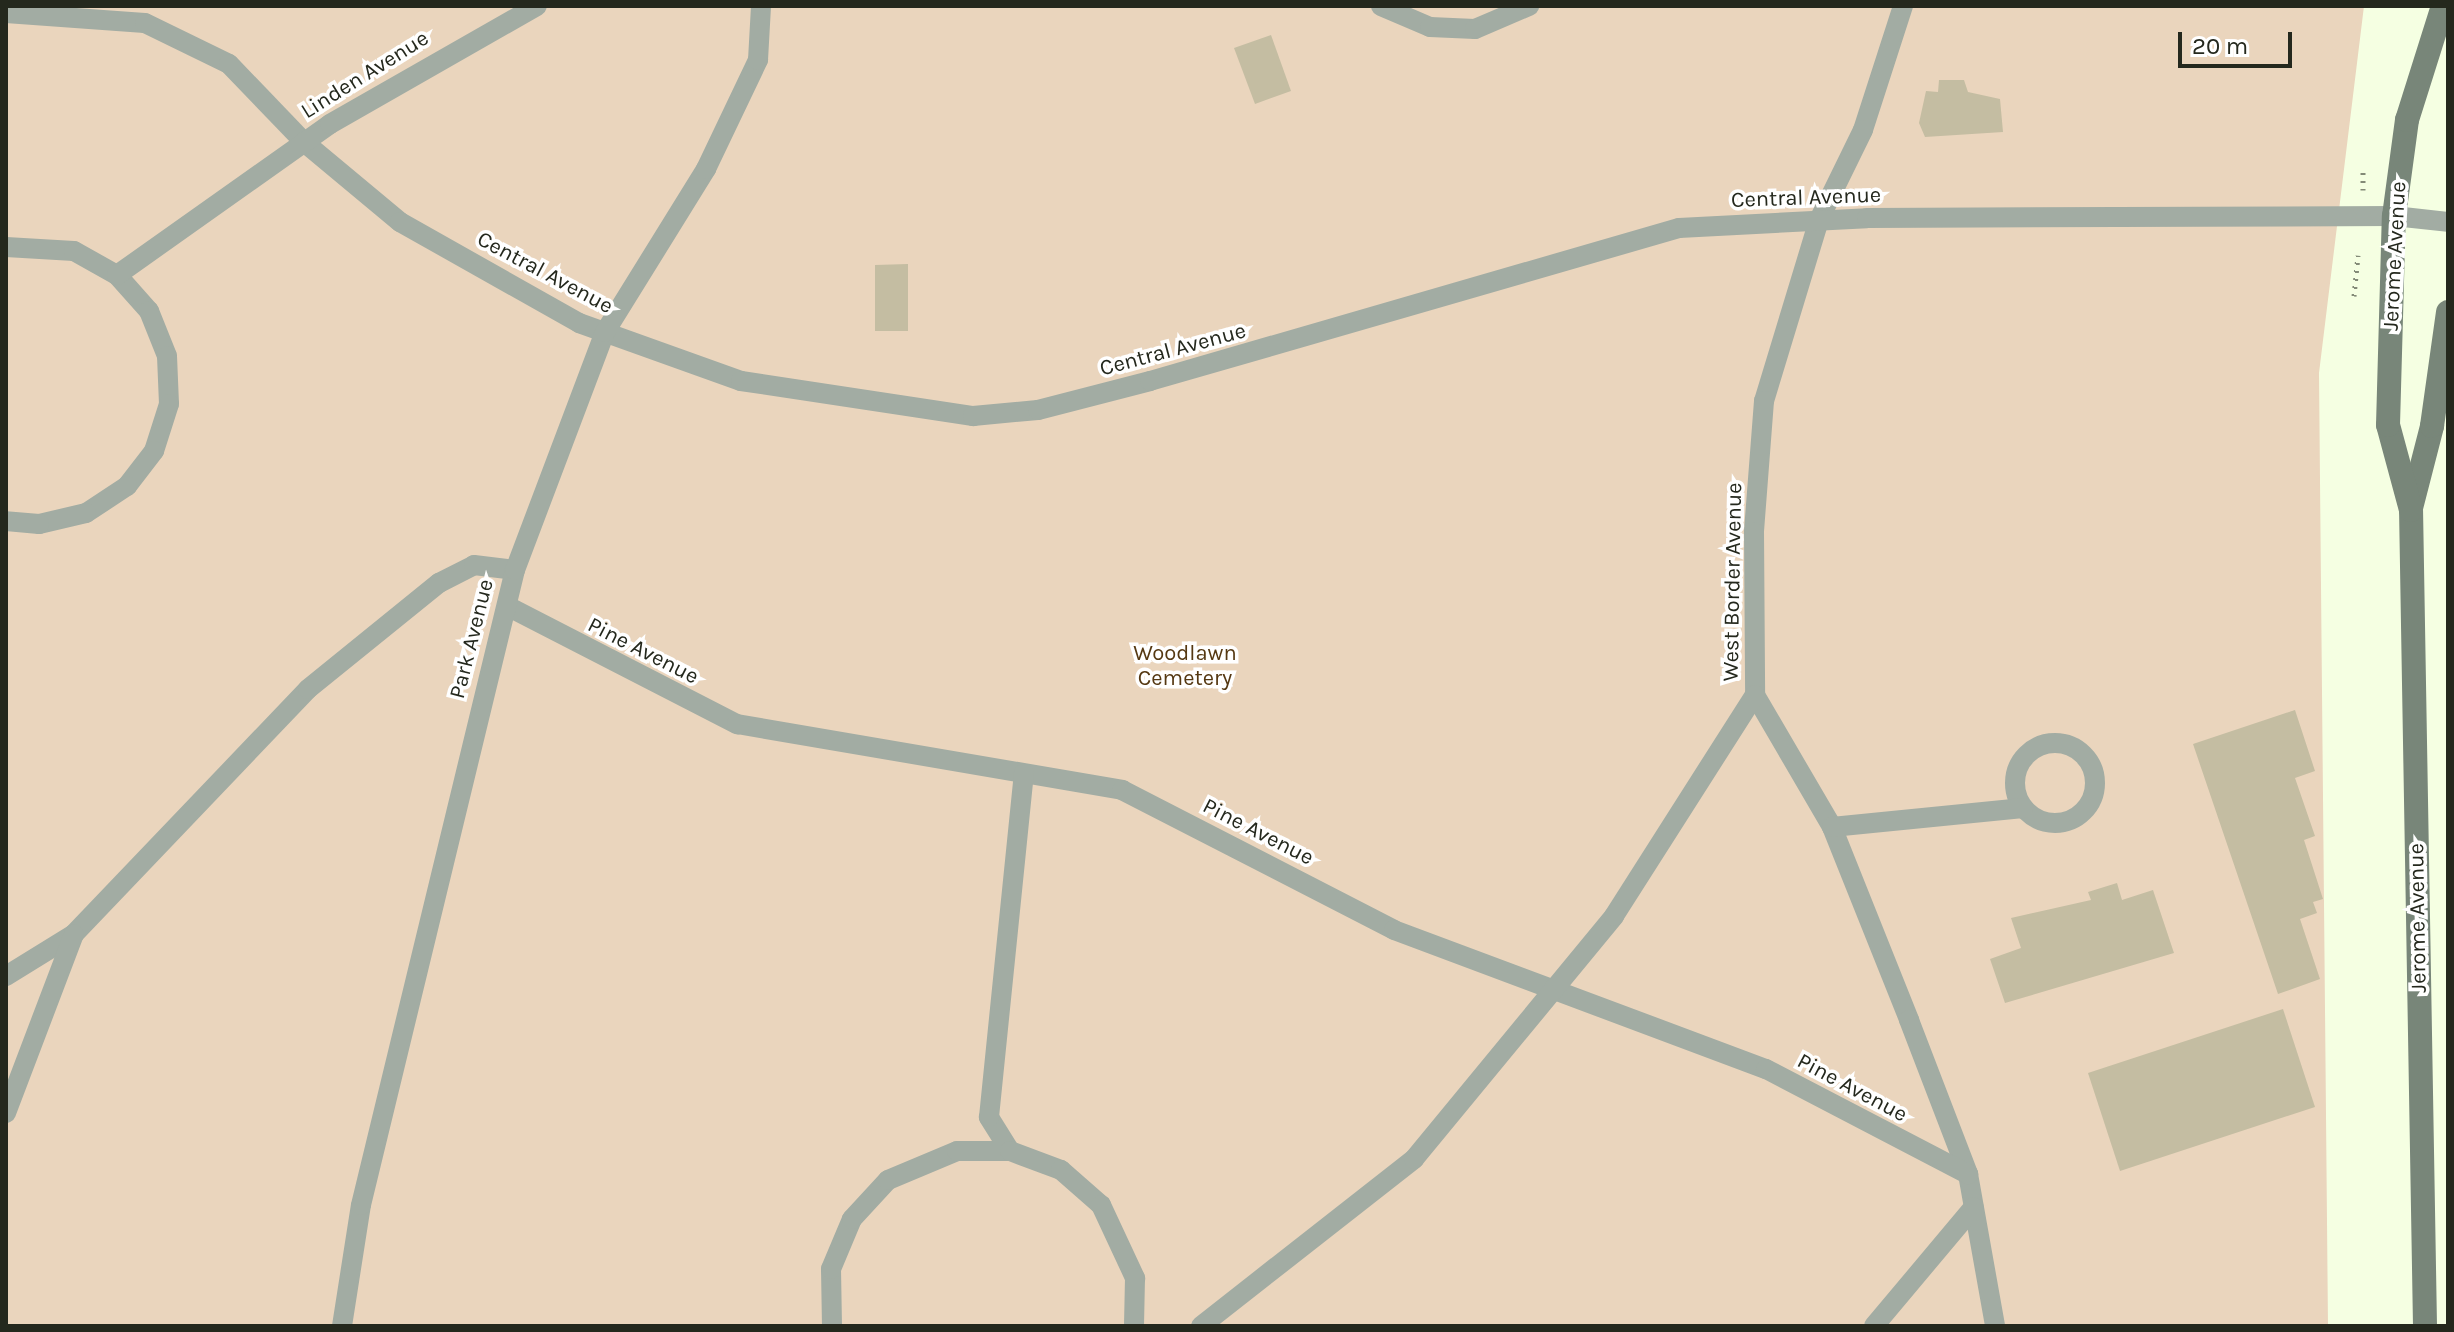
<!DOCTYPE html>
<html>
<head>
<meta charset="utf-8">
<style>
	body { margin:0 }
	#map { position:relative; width:2454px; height:1332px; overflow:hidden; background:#f5ffe2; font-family:Karla,sans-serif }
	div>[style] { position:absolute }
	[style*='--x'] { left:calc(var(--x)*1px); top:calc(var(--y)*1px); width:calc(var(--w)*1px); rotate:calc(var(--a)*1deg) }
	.green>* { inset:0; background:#ead5bd }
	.building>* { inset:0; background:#c4bda2 }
	.path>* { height:5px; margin-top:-2.5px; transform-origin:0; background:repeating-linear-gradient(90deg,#838a77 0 2px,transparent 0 8px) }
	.lane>* { height:20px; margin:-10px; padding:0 10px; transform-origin:10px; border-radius:10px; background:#a2aca3 }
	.lane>.ring { margin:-10px; padding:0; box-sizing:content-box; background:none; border:20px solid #a2aca3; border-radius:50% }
	.secondary>* { height:24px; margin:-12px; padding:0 12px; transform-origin:12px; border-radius:12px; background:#788679 }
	span { translate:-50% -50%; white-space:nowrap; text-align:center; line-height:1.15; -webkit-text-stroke:7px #fff; paint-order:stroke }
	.street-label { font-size:22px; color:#24281d }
	.park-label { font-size:22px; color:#553812 }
	.frame { position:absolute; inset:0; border:8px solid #24281d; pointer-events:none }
	.scale { position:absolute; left:2178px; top:32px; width:114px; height:36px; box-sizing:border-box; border:4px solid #24281d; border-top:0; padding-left:10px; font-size:24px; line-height:28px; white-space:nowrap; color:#24281d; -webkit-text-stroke:6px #fff; paint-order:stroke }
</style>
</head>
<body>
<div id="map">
	<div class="green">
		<div style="clip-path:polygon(6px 6px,2364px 6px,2319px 373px,2328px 1326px,6px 1326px)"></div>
	</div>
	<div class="building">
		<div style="clip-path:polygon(1271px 35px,1291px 91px,1255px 104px,1234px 48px)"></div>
		<div style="clip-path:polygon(1939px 80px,1964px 80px,1968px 92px,2000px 99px,2003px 132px,1925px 137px,1919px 123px,1926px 91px,1938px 92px)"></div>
		<div style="clip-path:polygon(908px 264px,908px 331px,875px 331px,875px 265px)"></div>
		<div style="clip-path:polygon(2295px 710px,2315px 771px,2295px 778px,2315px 836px,2304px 840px,2323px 899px,2313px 902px,2317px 913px,2300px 919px,2320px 979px,2278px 994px,2193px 744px)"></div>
		<div style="clip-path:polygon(2117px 883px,2122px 900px,2153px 890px,2174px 953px,2005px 1003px,1990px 959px,2021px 948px,2011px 918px,2091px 900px,2088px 892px)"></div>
		<div style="clip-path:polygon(2283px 1009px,2315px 1107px,2120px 1171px,2088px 1073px)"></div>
	</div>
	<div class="path">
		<div style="--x:2363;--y:190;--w:22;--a:-90"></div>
		<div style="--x:2354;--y:296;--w:41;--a:-84.4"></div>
	</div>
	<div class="lane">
		<div style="--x:1381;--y:6;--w:53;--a:23.2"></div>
		<div style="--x:1430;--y:27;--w:45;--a:2.5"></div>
		<div style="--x:1475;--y:29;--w:59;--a:-23.1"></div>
		<div style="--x:1903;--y:6;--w:130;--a:107.9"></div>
		<div style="--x:1863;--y:130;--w:100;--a:116.1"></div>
		<div style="--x:1819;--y:220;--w:189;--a:106.9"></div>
		<div style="--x:1764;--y:401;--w:131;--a:94.4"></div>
		<div style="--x:1754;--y:532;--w:163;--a:89.6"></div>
		<div style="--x:1755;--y:695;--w:153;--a:59.7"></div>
		<div style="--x:1832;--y:827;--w:208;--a:68.2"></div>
		<div style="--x:1909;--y:1020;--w:165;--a:69"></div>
		<div style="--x:1968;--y:1174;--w:154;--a:79.9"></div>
		<div style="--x:6;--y:13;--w:139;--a:4.1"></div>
		<div style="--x:145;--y:23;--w:93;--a:26"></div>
		<div style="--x:229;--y:64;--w:108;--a:46.1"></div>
		<div style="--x:304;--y:142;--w:125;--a:39.8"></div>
		<div style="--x:400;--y:222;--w:206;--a:29.4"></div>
		<div style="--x:579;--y:323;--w:172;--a:19.7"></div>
		<div style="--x:741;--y:381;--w:235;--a:8.6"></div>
		<div style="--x:973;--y:416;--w:65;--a:-5.3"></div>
		<div style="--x:1038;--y:410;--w:116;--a:-14.5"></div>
		<div style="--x:1150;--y:381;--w:551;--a:-16.13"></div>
		<div style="--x:1679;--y:228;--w:188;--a:-3"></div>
		<div style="--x:1867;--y:218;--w:527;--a:-0.22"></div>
		<div style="--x:2394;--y:216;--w:54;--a:6.3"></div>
		<div style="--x:6;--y:247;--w:68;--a:3.4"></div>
		<div style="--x:74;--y:251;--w:49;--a:29.2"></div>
		<div style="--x:117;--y:275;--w:48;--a:48.4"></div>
		<div style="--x:149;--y:311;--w:48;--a:68.2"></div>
		<div style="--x:167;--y:356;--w:48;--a:87.6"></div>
		<div style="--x:169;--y:404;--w:49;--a:107.7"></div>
		<div style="--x:154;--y:451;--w:44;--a:127.6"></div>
		<div style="--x:127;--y:486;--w:49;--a:146.6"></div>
		<div style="--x:86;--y:513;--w:48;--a:166.8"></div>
		<div style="--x:39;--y:524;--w:33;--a:-175"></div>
		<div style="--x:117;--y:275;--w:261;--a:-35.3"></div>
		<div style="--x:330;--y:124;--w:238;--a:-29.7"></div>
		<div style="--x:507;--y:606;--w:259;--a:27.2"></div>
		<div style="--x:737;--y:724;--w:391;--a:9.7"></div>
		<div style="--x:1122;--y:790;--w:306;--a:27.2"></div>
		<div style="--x:1394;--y:930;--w:397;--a:20.5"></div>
		<div style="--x:1766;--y:1069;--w:228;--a:27.5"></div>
		<div class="ring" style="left:2015px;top:743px;width:60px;height:60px"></div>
		<div style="--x:1832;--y:827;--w:192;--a:-5.7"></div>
		<div style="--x:6;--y:976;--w:80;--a:-31.7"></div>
		<div style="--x:74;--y:934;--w:339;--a:-46.3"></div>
		<div style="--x:308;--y:689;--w:169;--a:-39"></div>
		<div style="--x:439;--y:583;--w:39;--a:-27"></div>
		<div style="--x:474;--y:565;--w:41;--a:7"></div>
		<div style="--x:6;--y:1113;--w:191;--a:-69.2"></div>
		<div style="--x:1010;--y:1151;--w:40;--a:-122"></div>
		<div style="--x:989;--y:1117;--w:345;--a:-84.2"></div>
		<div style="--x:342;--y:1326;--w:122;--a:-81.1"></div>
		<div style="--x:361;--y:1205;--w:653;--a:-76.37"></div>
		<div style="--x:515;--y:570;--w:254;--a:-69.3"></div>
		<div style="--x:605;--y:332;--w:192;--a:-58.2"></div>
		<div style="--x:706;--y:169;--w:121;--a:-64.5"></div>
		<div style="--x:758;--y:60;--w:54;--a:-86.8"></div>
		<div style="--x:832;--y:1326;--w:57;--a:-91"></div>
		<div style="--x:831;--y:1269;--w:54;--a:-67.2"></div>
		<div style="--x:852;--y:1219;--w:53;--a:-47.3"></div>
		<div style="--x:888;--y:1180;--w:75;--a:-22.8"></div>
		<div style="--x:957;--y:1151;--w:53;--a:0"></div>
		<div style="--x:1010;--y:1151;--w:54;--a:20.4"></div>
		<div style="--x:1061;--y:1170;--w:53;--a:41.2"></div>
		<div style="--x:1101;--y:1205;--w:81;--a:65"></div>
		<div style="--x:1135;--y:1278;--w:48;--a:91.2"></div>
		<div style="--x:1201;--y:1326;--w:271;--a:-38.1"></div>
		<div style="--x:1414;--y:1159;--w:315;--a:-50.5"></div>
		<div style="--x:1614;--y:916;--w:262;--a:-57.5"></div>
		<div style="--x:1874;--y:1326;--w:155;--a:-50"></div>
	</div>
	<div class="secondary">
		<div style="--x:2411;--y:508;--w:85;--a:-75.6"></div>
		<div style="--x:2432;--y:426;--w:115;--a:-82"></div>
		<div style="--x:2425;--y:1326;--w:816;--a:-90.98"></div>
		<div style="--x:2411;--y:510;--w:88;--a:-105.1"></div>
		<div style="--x:2388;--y:425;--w:209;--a:-88.4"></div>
		<div style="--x:2394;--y:216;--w:97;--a:-82.3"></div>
		<div style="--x:2407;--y:120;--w:120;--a:-72.5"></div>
	</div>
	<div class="street-label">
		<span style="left:365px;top:75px;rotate:-32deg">Linden Avenue</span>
		<span style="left:1806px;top:198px;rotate:-2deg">Central Avenue</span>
		<span style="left:2395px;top:256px;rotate:-87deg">Jerome Avenue</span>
		<span style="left:545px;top:273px;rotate:28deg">Central Avenue</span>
		<span style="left:1173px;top:350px;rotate:-15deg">Central Avenue</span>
		<span style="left:1733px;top:582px;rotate:-89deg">West Border Avenue</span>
		<span style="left:472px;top:639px;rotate:-76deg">Park Avenue</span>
		<span style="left:643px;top:651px;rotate:27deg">Pine Avenue</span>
		<span style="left:1258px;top:832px;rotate:27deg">Pine Avenue</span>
		<span style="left:2418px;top:918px;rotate:-91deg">Jerome Avenue</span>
		<span style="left:1852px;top:1088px;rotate:28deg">Pine Avenue</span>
	</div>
	<div class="park-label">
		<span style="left:1185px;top:666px">Woodlawn<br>Cemetery</span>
	</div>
	<div class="frame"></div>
	<div class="scale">20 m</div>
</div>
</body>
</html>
